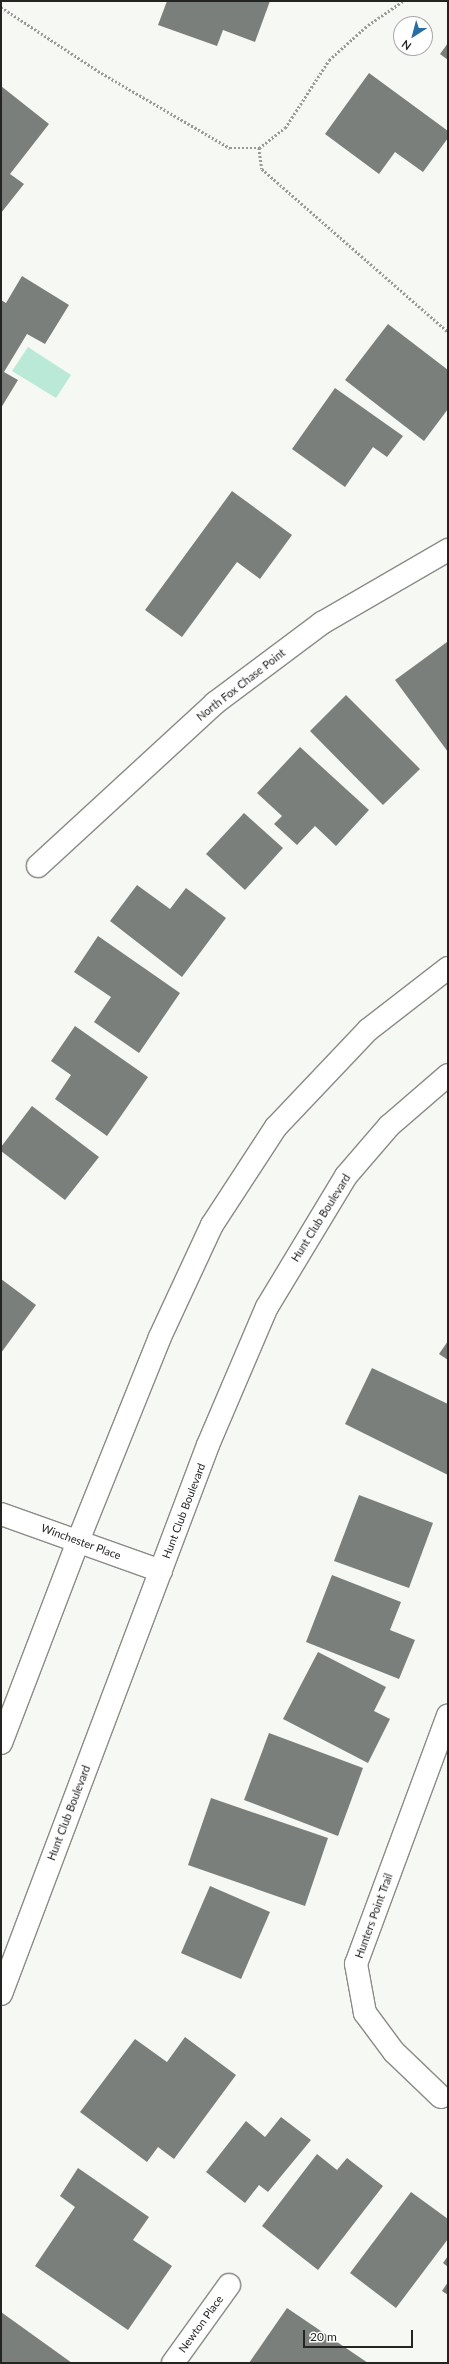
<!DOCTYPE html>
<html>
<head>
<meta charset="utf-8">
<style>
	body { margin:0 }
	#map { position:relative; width:449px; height:2364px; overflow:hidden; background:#f6f8f3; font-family:Lato,sans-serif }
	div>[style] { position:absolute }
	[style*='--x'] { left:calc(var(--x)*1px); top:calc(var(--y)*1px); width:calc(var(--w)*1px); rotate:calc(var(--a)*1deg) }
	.water>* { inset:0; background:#bae9d8 }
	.building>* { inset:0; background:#7b7f7b }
	.path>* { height:2.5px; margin-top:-1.25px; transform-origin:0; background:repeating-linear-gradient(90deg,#9a9b98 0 2px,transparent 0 4px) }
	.roads { filter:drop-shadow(1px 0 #8a8b86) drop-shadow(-1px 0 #8a8b86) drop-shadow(0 1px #8a8b86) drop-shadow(0 -1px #8a8b86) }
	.minor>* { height:22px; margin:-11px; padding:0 11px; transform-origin:11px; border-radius:11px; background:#fff }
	span { translate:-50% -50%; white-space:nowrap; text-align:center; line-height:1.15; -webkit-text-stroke:3px #fff; paint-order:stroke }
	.street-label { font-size:11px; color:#242423 }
	.frame { position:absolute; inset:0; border:2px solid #242423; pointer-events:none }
	.north { position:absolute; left:393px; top:16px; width:40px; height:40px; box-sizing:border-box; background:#fff; border:1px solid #a7a7a7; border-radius:50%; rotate:216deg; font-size:11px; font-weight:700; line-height:16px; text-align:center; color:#242423 }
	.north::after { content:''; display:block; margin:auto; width:14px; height:18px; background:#276ea2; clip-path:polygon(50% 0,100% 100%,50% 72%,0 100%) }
	.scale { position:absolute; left:303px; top:2330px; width:110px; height:18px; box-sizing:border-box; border:2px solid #242423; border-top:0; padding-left:5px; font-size:12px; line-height:14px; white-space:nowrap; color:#242423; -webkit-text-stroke:3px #fff; paint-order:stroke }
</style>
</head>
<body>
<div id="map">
	<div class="water">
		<div style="clip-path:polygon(28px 347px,71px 375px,56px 398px,12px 371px)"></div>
	</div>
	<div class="building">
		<div style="clip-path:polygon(167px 1px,270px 1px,255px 42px,223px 30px,217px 46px,158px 25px)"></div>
		<div style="clip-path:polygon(448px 43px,448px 60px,440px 54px)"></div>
		<div style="clip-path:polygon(369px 73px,448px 131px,448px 138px,423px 172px,395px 152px,379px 174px,325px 134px)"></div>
		<div style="clip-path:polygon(1px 86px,49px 124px,10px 174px,24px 184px,1px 213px)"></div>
		<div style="clip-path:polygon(22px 276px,69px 305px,45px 344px,27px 334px,4px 372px,18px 380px,1px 408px,1px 300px,6px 303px)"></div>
		<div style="clip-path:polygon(388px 324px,448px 370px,448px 409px,424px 441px,345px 380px)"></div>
		<div style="clip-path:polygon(335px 388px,403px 436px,387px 457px,373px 447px,345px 487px,292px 449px)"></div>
		<div style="clip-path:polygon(232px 491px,292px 535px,260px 579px,237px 562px,182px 637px,145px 610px)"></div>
		<div style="clip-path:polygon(447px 642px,448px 644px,448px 752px,395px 680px)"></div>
		<div style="clip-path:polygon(346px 695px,420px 769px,383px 805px,310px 731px)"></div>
		<div style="clip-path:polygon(300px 747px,369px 810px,336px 846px,315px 826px,297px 845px,274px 824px,282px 816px,257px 793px)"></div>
		<div style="clip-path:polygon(244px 813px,283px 848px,245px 890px,206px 854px)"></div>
		<div style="clip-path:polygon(137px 885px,170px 909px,186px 888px,226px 918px,182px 977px,110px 921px)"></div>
		<div style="clip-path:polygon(98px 936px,180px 993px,139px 1053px,94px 1022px,111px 997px,74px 972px)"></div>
		<div style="clip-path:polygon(75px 1026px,148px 1077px,107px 1136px,55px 1099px,71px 1075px,51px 1061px)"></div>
		<div style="clip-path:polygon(32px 1106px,99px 1157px,65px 1200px,1px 1151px,1px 1147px)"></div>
		<div style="clip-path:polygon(1px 1279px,36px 1305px,1px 1353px)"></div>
		<div style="clip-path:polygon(448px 1341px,448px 1360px,439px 1354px)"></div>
		<div style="clip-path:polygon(372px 1368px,448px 1404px,448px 1475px,345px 1424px)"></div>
		<div style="clip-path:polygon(359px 1495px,433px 1523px,409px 1588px,334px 1561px)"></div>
		<div style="clip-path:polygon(332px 1575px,401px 1602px,390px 1630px,415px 1640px,399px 1679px,306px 1642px)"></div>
		<div style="clip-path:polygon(318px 1652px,386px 1687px,374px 1711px,390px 1719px,368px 1763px,283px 1719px)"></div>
		<div style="clip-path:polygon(269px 1733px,363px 1768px,338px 1836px,244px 1800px)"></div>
		<div style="clip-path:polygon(211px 1798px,328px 1838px,305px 1906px,188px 1865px)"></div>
		<div style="clip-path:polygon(210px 1886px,270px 1912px,241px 1979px,181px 1953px)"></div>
		<div style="clip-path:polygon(185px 2037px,236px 2075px,174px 2159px,158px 2147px,147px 2162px,80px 2112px,135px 2039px,167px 2062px)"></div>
		<div style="clip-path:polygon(281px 2117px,311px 2140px,268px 2192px,259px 2185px,245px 2203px,206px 2172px,246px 2121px,265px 2137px)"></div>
		<div style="clip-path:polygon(317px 2154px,337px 2170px,347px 2158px,383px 2186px,318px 2270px,262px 2226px)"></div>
		<div style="clip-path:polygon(78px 2168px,149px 2217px,133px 2240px,172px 2266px,128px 2330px,35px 2266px,75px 2207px,60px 2196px)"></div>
		<div style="clip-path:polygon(411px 2192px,448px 2219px,448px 2239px,396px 2308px,350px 2273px)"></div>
		<div style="clip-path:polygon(448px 2256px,448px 2267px,443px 2263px)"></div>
		<div style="clip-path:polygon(448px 2282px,448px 2295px,442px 2291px)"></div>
		<div style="clip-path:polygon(287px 2308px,368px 2363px,249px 2363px)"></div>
		<div style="clip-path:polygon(1px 2312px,72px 2363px,1px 2363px)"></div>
	</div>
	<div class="path">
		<div style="--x:1;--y:7;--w:116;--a:33.4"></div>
		<div style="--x:98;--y:71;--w:153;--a:30.3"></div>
		<div style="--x:230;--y:148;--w:29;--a:0"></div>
		<div style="--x:259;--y:148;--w:33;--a:-38"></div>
		<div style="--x:285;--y:128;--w:81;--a:-57.1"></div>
		<div style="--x:329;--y:60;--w:52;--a:-41.9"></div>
		<div style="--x:368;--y:25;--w:42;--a:-34.4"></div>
		<div style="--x:259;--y:148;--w:21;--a:82"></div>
		<div style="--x:262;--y:169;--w:247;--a:41.2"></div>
	</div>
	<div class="roads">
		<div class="minor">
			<div style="--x:38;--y:866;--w:241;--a:-42.6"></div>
			<div style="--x:215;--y:703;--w:134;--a:-36.8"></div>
			<div style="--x:322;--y:623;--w:146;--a:-30.1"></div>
			<div style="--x:1;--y:1514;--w:170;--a:19.6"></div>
			<div style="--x:1;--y:1743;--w:216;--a:-69.1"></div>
			<div style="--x:78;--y:1541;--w:220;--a:-68.1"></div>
			<div style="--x:160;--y:1337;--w:123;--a:-65.1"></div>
			<div style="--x:212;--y:1225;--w:117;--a:-56.9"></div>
			<div style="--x:276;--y:1127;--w:134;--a:-46.5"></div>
			<div style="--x:368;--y:1030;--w:101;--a:-37.8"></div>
			<div style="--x:1;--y:1994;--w:587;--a:-69.34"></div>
			<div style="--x:208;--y:1445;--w:150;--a:-66.9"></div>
			<div style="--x:267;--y:1307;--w:153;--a:-58.9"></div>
			<div style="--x:346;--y:1176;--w:66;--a:-49.3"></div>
			<div style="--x:389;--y:1126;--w:78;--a:-40.8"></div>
			<div style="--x:441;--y:2097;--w:65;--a:-136.2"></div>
			<div style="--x:394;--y:2052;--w:49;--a:-126.6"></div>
			<div style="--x:365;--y:2013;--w:50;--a:-100.4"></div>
			<div style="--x:356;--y:1964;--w:265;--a:-69.7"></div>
			<div style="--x:173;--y:2363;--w:96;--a:-54.3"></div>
		</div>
	</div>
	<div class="street-label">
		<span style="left:241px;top:685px;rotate:-38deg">North Fox Chase Point</span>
		<span style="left:321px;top:1218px;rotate:-58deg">Hunt Club Boulevard</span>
		<span style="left:184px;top:1511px;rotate:-69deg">Hunt Club Boulevard</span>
		<span style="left:81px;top:1542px;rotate:20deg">Winchester Place</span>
		<span style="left:69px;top:1813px;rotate:-69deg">Hunt Club Boulevard</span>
		<span style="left:374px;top:1916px;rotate:-70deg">Hunters Point Trail</span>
		<span style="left:201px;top:2324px;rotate:-54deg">Newton Place</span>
	</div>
	<div class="frame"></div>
	<div class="north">N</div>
	<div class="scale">20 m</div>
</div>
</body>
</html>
